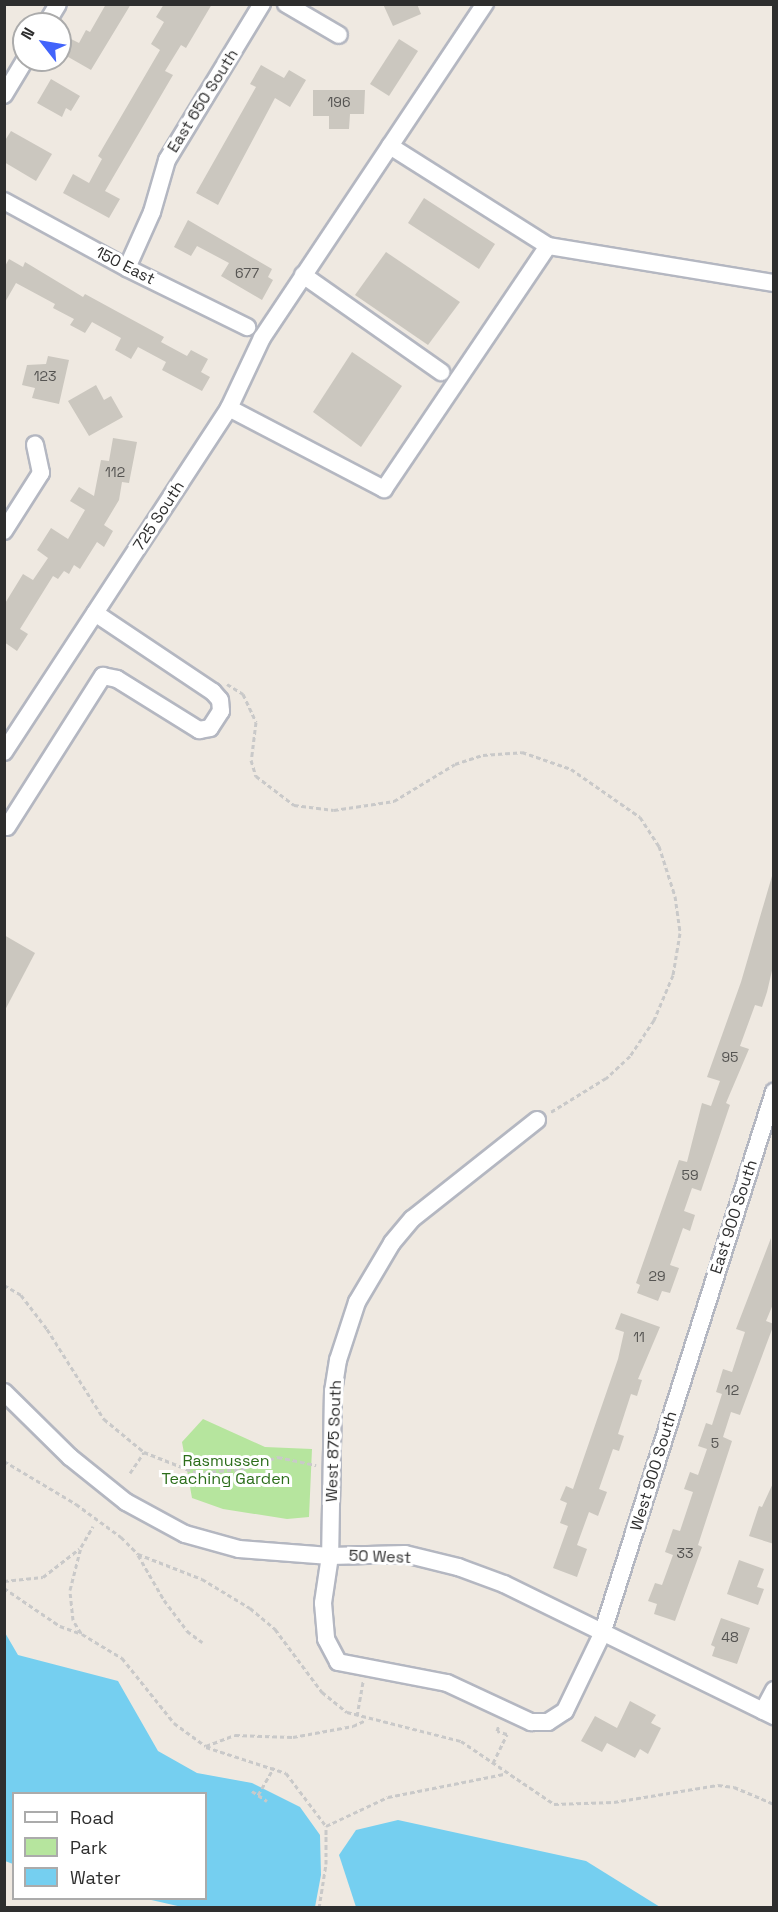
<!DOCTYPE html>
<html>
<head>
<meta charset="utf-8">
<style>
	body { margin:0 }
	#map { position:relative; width:778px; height:1912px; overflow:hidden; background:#efe9e1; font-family:"Space Grotesk",sans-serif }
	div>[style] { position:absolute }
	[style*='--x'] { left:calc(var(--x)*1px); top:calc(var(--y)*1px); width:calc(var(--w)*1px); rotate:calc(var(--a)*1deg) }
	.green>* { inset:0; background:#b6e59e }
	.water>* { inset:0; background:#75cff0 }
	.building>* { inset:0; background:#cbc7bf }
	.path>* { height:3px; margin-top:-1.5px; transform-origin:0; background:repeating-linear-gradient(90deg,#c9c9c9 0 4.5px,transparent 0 7.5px) }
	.roads { filter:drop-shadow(2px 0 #b4b7c1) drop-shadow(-2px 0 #b4b7c1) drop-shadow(0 2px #b4b7c1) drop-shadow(0 -2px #b4b7c1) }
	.minor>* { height:16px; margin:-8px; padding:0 8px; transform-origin:8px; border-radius:8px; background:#fff }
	span { translate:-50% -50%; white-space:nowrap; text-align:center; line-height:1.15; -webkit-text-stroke:6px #fff; paint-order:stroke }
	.number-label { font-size:14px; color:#555452 }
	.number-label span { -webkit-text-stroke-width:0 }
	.street-label { font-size:16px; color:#2e2e2e }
	.park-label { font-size:16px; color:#2c6e1b }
	.frame { position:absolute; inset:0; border:6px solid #2e2e2e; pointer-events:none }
	.legend { position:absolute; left:12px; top:1792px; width:195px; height:108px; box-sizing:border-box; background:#fff; border:2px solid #ababab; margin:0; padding:8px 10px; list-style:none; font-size:18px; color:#2e2e2e }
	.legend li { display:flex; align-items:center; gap:12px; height:30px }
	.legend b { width:30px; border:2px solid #ababab }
	.north { position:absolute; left:12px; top:12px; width:60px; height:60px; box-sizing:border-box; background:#fff; border:2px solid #ababab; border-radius:50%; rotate:301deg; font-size:16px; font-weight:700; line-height:24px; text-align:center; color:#2e2e2e }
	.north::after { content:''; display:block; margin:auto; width:21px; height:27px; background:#4264fb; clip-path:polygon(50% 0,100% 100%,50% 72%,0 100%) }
</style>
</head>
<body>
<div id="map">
	<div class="green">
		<div style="clip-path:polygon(203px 1419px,265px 1447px,312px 1449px,309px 1517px,287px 1519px,223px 1509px,192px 1498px,182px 1442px)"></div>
	</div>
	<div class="water">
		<div style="clip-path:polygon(4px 1631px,18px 1655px,118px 1681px,158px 1751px,197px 1773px,252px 1783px,300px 1807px,320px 1835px,321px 1875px,315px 1907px,182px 1907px,147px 1899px,206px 1898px,206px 1794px,14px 1794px,13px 1864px,5px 1861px)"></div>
		<div style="clip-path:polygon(398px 1820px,586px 1861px,660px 1907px,356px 1907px,339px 1855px,356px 1830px)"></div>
	</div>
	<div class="building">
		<div style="clip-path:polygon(106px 4px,131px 4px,91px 70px,63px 54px,71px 39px,79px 43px,86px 30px,90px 32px)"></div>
		<div style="clip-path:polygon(164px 4px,212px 4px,186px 48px,181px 45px,165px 71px,173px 75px,105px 191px,120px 199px,109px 218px,63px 193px,73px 174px,89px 183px,102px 159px,98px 156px,160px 50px,151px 44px,164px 22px,156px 17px)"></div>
		<div style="clip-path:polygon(383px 4px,417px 4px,421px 14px,393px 26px)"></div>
		<div style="clip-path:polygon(399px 39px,418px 51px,389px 96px,370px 84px)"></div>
		<div style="clip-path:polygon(261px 65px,284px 78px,289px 70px,306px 80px,290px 107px,275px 98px,218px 205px,196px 193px,256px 87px,250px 84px)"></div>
		<div style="clip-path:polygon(51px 79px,80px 96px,71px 111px,66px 108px,62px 117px,37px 103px)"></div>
		<div style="clip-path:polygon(313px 90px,365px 90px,364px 114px,350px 114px,349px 129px,329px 129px,329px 116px,313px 116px)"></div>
		<div style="clip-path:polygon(11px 131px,52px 154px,36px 181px,4px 162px,4px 142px)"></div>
		<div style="clip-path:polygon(424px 198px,495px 244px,479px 269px,408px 223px)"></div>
		<div style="clip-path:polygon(188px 220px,272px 269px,268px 277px,273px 280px,262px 300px,221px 276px,229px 263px,197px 246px,191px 256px,174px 247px)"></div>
		<div style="clip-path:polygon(386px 252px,460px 302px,428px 345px,355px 295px)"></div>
		<div style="clip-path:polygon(9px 259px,23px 267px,25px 262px,83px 297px,85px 294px,118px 312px,164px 337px,161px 342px,187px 356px,191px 350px,208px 359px,201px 372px,210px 377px,202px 391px,162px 370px,166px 362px,138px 347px,131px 359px,115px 350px,121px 338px,92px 322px,85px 333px,70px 325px,74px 319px,53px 308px,55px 304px,16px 283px,4px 304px,4px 268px)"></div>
		<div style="clip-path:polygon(352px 352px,402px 386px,361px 447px,313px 412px)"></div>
		<div style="clip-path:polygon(48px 356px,69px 360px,59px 404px,32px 398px,35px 388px,22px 385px,27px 365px,46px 364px)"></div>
		<div style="clip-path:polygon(96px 385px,104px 400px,111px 396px,123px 417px,89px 436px,68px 401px)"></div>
		<div style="clip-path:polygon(113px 438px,137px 442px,129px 483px,122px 482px,119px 500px,104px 525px,113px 531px,104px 547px,97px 542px,80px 569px,74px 565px,69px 574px,64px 571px,58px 579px,53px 576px,20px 629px,28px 634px,17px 651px,4px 642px,4px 605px,23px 574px,33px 580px,48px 558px,37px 550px,51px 528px,68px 539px,85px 510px,70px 501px,79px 487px,94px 496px,101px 460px,109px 461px)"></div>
		<div style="clip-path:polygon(772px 876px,774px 962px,767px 992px,762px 1007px,755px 1005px,740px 1046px,749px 1049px,726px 1103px,730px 1105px,701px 1191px,692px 1188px,684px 1211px,695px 1215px,690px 1231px,683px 1228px,670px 1265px,679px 1268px,670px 1293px,662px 1291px,658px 1301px,637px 1293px,640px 1285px,636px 1283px,679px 1160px,687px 1162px,702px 1103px,711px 1106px,720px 1081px,707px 1077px,741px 982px)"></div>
		<div style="clip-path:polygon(4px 935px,35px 953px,4px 1012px)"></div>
		<div style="clip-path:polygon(771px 1238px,774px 1302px,766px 1321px,774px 1324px,740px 1415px,731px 1412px,723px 1437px,732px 1441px,698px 1545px,702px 1547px,675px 1621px,654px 1614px,657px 1604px,648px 1601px,655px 1583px,662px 1585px,673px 1555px,665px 1552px,673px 1529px,680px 1531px,693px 1492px,684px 1489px,690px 1472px,698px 1475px,707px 1449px,698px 1446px,706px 1423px,712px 1425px,722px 1394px,716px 1392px,723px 1369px,732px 1372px,745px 1332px,736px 1329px)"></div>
		<div style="clip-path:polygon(621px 1313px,660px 1327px,638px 1379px,642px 1380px,637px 1396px,631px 1394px,618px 1434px,624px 1436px,619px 1451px,613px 1449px,599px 1489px,607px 1492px,598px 1516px,589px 1512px,577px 1545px,587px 1549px,577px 1577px,553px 1568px,568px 1526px,560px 1523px,567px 1503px,560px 1500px,566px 1486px,573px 1489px,618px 1359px,624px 1332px,615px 1329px)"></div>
		<div style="clip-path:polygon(774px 1481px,774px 1544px,749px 1536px,759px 1506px,762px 1507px)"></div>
		<div style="clip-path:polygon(739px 1560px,764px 1569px,757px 1587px,764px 1589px,758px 1605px,727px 1594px)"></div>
		<div style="clip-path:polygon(721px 1618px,750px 1628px,737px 1664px,712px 1656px,715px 1647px,711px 1645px)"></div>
		<div style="clip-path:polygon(630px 1701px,656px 1715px,651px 1723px,661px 1728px,648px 1754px,640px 1749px,635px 1758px,607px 1743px,602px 1752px,581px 1741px,595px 1716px,617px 1728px)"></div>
	</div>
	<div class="path">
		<div style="--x:227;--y:684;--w:19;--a:32"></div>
		<div style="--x:243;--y:694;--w:31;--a:65"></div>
		<div style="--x:256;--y:722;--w:38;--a:97"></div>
		<div style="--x:251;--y:760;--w:17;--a:73"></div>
		<div style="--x:256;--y:776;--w:48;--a:37.3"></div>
		<div style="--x:294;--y:805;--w:40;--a:7.1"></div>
		<div style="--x:334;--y:810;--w:61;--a:-8.5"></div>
		<div style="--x:394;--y:801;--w:71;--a:-31.2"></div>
		<div style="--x:455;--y:764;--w:29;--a:-18"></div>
		<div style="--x:483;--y:755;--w:39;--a:-4"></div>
		<div style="--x:522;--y:752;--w:52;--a:19.1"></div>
		<div style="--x:571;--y:769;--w:84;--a:34.8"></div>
		<div style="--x:640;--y:817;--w:35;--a:57"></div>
		<div style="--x:659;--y:846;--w:52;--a:72.3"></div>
		<div style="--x:675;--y:896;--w:37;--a:82"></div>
		<div style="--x:680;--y:933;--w:43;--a:99.5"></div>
		<div style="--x:673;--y:975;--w:49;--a:112.9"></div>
		<div style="--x:654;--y:1020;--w:43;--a:123.7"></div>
		<div style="--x:630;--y:1056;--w:33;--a:137"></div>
		<div style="--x:606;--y:1078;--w:67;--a:148.4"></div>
		<div style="--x:4;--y:1285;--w:20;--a:30"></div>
		<div style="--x:21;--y:1295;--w:43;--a:52.6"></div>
		<div style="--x:47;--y:1329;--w:107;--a:57.7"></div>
		<div style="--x:104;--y:1419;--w:52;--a:39.5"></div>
		<div style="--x:144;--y:1452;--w:57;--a:21.6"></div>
		<div style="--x:197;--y:1473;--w:44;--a:-5.2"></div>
		<div style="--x:241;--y:1469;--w:39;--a:-18"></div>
		<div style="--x:278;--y:1457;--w:39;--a:12"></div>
		<div style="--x:4;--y:1461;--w:84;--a:30.8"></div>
		<div style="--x:76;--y:1504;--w:56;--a:36.3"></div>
		<div style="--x:121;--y:1537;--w:24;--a:45"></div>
		<div style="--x:138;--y:1554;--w:69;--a:21.3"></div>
		<div style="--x:202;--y:1579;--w:56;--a:31.1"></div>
		<div style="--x:250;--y:1608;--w:33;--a:40"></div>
		<div style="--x:275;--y:1629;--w:79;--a:53.3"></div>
		<div style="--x:322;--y:1692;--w:32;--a:39"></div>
		<div style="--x:347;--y:1712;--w:118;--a:14.3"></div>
		<div style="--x:461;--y:1741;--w:112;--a:34.1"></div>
		<div style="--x:554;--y:1804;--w:60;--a:-1.9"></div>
		<div style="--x:614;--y:1802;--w:105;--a:-9.3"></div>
		<div style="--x:718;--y:1785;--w:16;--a:7"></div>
		<div style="--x:734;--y:1787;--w:43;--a:23"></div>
		<div style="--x:130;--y:1473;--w:25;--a:-56"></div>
		<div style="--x:138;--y:1555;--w:52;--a:60"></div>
		<div style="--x:164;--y:1600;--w:39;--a:53"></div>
		<div style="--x:187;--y:1631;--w:19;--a:36"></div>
		<div style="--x:4;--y:1581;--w:39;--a:-6"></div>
		<div style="--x:43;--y:1577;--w:46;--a:-37.9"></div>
		<div style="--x:4;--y:1588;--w:68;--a:34.2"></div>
		<div style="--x:60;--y:1626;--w:23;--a:20"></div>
		<div style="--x:82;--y:1634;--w:47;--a:31"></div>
		<div style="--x:122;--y:1658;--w:83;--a:51.3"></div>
		<div style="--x:174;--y:1723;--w:39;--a:36"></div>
		<div style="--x:206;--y:1746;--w:31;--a:-21"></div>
		<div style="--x:235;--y:1735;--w:58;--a:2"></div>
		<div style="--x:293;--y:1737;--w:61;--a:-10.4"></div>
		<div style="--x:353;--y:1726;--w:14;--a:-25"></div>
		<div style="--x:81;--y:1633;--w:15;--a:-122"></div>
		<div style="--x:73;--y:1620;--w:30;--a:-96"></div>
		<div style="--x:70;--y:1590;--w:44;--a:-75.7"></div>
		<div style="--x:81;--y:1547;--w:24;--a:-60"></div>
		<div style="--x:357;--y:1716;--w:35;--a:-80"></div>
		<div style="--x:206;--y:1747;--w:84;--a:18"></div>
		<div style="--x:286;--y:1773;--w:66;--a:53"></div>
		<div style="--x:326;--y:1826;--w:68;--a:-25.1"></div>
		<div style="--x:388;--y:1797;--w:118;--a:-11.2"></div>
		<div style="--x:493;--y:1763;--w:32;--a:-64"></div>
		<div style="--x:507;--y:1734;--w:10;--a:-163"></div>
		<div style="--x:497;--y:1731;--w:6;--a:-72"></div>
		<div style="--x:252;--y:1791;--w:18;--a:34"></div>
		<div style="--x:258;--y:1795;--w:32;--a:-60"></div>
		<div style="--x:319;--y:1908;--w:45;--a:-81"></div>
		<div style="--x:326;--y:1864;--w:38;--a:-90"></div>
	</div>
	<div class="roads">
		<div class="minor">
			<div style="--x:286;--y:4;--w:61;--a:30.3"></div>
			<div style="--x:46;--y:24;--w:23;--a:-59"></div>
			<div style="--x:4;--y:95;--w:41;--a:-59"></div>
			<div style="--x:390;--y:146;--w:187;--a:32.3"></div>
			<div style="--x:548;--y:246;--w:229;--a:9.3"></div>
			<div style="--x:4;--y:201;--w:140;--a:28.6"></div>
			<div style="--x:127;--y:268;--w:134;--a:26.2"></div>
			<div style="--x:127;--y:268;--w:61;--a:-65.9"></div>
			<div style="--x:152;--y:212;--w:54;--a:-73.9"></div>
			<div style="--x:167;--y:160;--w:183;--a:-58.7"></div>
			<div style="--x:303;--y:275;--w:169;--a:35.1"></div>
			<div style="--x:229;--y:408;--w:175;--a:27.6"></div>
			<div style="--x:384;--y:489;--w:293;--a:-56"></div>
			<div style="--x:4;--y:531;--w:69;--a:-57.5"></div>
			<div style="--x:41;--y:473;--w:29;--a:-102"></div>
			<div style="--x:4;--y:752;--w:411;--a:-56.8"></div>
			<div style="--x:229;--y:408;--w:77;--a:-64.8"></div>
			<div style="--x:262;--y:338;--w:402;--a:-56.3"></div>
			<div style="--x:7;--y:827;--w:179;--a:-57.6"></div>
			<div style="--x:103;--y:676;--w:14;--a:12"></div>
			<div style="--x:117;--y:679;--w:97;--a:31.9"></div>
			<div style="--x:199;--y:730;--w:11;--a:-10"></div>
			<div style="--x:210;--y:728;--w:20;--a:-57"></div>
			<div style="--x:221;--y:711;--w:11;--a:-95"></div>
			<div style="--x:220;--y:700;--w:11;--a:-131"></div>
			<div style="--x:213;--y:692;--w:142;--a:-146.2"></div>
			<div style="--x:537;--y:1120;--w:159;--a:141.6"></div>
			<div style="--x:412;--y:1219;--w:31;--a:130"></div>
			<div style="--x:392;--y:1243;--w:69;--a:120.7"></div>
			<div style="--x:357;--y:1302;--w:61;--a:108.1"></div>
			<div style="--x:338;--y:1360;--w:31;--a:99"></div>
			<div style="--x:333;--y:1391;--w:165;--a:91"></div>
			<div style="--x:330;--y:1556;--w:48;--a:98.5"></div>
			<div style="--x:323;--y:1603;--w:36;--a:85"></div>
			<div style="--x:326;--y:1639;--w:26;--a:62"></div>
			<div style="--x:338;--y:1662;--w:111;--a:10.9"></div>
			<div style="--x:447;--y:1683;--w:93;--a:24.9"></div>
			<div style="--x:531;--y:1722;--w:17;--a:0"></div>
			<div style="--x:548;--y:1722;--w:20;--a:-33"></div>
			<div style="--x:565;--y:1711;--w:85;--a:-64.3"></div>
			<div style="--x:602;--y:1634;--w:569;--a:-72.39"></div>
			<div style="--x:4;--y:1392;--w:93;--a:44.6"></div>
			<div style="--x:70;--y:1457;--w:72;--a:38.8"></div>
			<div style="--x:126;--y:1502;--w:67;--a:28.5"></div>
			<div style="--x:185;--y:1534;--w:56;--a:15.5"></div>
			<div style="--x:239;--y:1549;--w:91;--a:4.4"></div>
			<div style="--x:330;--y:1556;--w:75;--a:-1.5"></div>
			<div style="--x:405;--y:1554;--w:55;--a:13.8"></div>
			<div style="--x:458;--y:1567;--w:49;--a:20.3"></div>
			<div style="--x:504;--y:1584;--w:301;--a:26.1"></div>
			<div style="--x:763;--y:1711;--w:24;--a:-62"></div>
		</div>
	</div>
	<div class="number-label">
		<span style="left:339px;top:102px">196</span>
		<span style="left:247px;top:273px">677</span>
		<span style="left:45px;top:376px">123</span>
		<span style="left:115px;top:472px">112</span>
		<span style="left:730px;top:1057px">95</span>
		<span style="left:690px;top:1175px">59</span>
		<span style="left:657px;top:1276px">29</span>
		<span style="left:639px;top:1337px">11</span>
		<span style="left:732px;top:1390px">12</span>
		<span style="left:715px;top:1443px">5</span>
		<span style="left:685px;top:1553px">33</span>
		<span style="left:730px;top:1637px">48</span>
	</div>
	<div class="street-label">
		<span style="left:203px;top:101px;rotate:-58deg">East 650 South</span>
		<span style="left:125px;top:266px;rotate:27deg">150 East</span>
		<span style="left:159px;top:516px;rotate:-57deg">725 South</span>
		<span style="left:734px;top:1217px;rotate:-72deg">East 900 South</span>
		<span style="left:334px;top:1441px;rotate:-88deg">West 875 South</span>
		<span style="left:654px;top:1471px;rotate:-73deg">West 900 South</span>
		<span style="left:380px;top:1557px;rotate:2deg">50 West</span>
	</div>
	<div class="park-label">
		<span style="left:226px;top:1470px">Rasmussen<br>Teaching Garden</span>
	</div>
	<div class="frame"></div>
	<ul class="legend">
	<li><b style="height:8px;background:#fff"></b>Road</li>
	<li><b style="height:16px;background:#b6e59e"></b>Park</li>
	<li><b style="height:16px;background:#75cff0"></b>Water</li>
	</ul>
	<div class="north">N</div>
</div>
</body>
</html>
